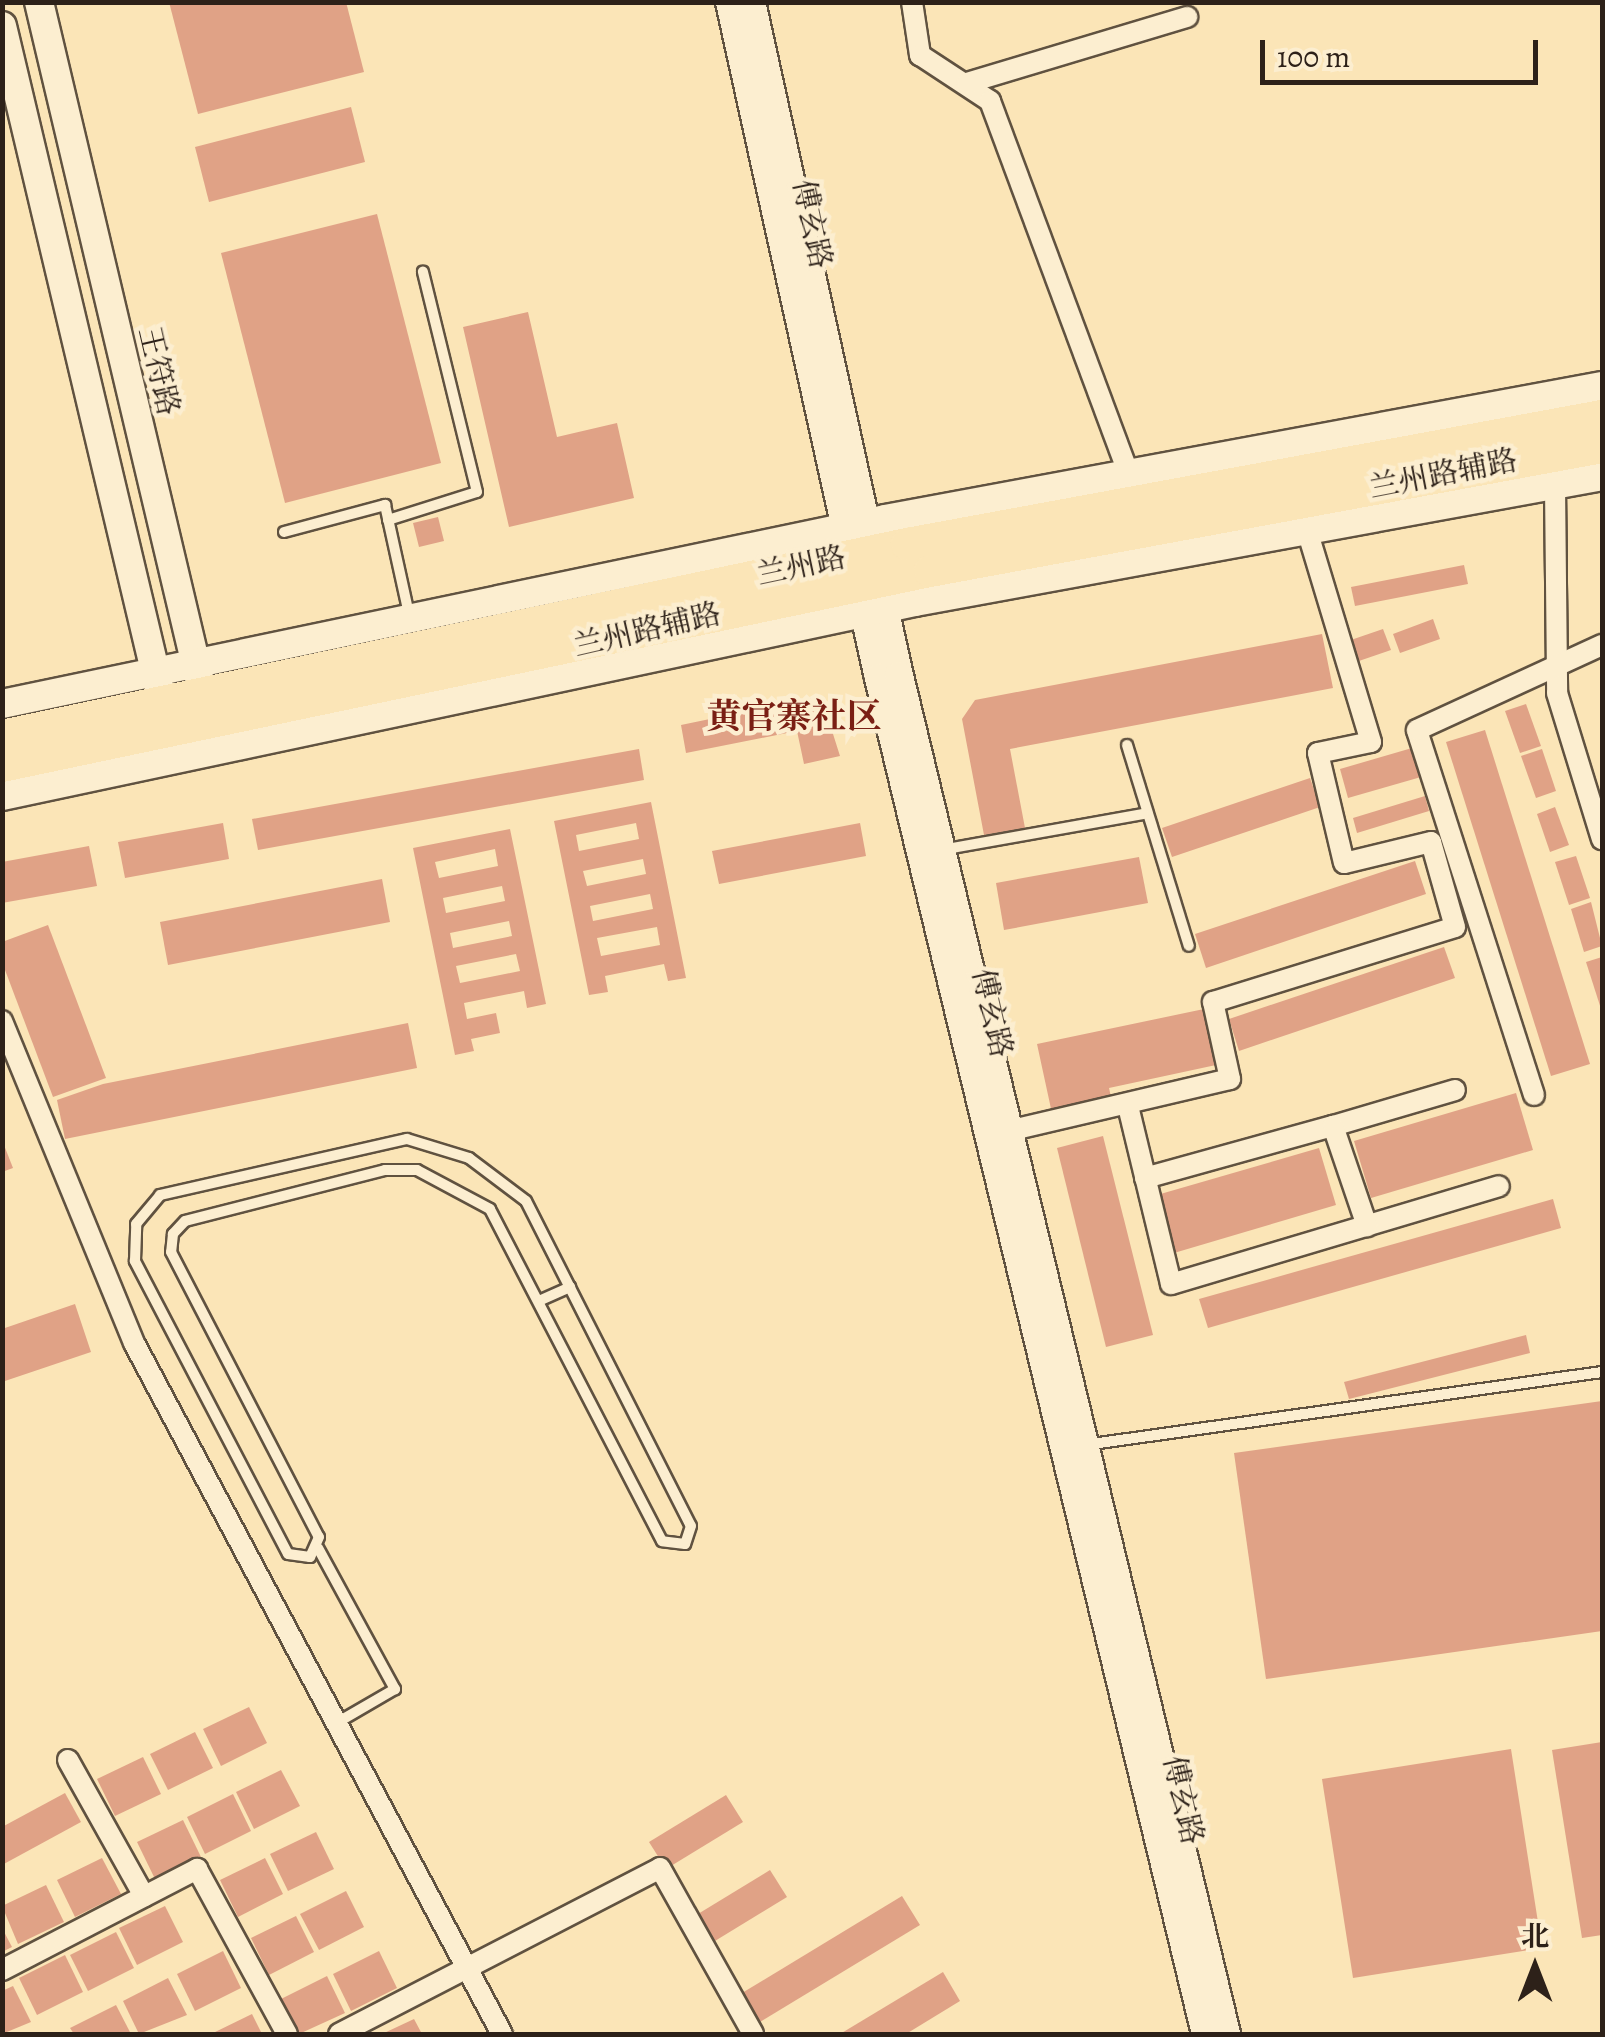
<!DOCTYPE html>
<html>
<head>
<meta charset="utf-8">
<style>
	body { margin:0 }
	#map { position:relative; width:1605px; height:2037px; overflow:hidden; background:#fbe5b7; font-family:Alegreya,"Noto Serif SC",serif }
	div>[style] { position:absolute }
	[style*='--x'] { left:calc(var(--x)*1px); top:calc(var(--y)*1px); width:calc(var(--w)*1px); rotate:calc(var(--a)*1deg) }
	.building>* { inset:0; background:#e0a286 }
	.roads { filter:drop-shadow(2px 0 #605240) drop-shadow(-2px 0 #605240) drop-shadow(0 2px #605240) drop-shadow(0 -2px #605240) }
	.lane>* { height:10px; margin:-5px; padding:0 5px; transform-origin:5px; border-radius:5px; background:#fceed0 }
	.street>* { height:20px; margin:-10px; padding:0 10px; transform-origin:10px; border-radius:10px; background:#fceed0 }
	.secondary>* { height:28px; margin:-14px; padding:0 14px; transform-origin:14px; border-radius:14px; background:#fceed0 }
	.primary>* { height:32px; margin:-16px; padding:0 16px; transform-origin:16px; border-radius:16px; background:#fbe5b7 }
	span { translate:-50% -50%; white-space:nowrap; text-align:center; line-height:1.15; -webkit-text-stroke:9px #fceed0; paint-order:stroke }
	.street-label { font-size:30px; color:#2d2119 }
	.quarter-label { font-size:35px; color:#7a1f14; font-weight:700 }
	.frame { position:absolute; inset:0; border:5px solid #2d2119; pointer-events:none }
	.north { position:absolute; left:1485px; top:1917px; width:100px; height:100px; -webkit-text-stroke:8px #fceed0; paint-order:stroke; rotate:0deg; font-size:28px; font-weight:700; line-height:40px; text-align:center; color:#2d2119 }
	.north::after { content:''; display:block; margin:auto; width:35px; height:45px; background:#2d2119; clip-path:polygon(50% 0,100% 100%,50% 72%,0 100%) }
	.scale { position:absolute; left:1260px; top:40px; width:278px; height:45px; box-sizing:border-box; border:5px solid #2d2119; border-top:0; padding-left:12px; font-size:30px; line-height:35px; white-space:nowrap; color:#2d2119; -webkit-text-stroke:8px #fceed0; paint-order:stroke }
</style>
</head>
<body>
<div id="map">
	<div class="building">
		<div style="clip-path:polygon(169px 2px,346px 2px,364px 72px,198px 114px)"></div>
		<div style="clip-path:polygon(351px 107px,365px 162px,209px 202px,195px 147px)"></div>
		<div style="clip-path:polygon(377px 214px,441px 463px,285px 503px,221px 253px)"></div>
		<div style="clip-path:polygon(528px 312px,557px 437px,617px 423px,634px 498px,509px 527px,463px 327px)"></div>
		<div style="clip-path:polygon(438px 517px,444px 541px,419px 547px,413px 523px)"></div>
		<div style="clip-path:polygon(1464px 565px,1468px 584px,1355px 606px,1351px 587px)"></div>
		<div style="clip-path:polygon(1433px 619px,1440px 639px,1400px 653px,1393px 634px)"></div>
		<div style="clip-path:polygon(1383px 629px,1391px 650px,1356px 662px,1348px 641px)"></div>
		<div style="clip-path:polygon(1322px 634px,1333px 688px,1010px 749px,1025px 828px,984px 835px,962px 719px,975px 700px)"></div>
		<div style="clip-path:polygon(821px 696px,840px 756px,804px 764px,797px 731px,686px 753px,681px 725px)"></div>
		<div style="clip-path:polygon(1526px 704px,1541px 746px,1520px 753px,1505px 711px)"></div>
		<div style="clip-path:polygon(1485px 730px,1590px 1064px,1551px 1076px,1446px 742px)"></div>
		<div style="clip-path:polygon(1412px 748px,1421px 777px,1348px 798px,1340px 769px)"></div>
		<div style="clip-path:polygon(639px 749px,644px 780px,258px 850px,252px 819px)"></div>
		<div style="clip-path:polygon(1542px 749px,1556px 791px,1536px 798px,1521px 756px)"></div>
		<div style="clip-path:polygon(1310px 778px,1320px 807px,1172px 857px,1162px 828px)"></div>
		<div style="clip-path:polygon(1425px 796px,1429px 811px,1357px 833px,1353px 818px)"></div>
		<div style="clip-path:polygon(evenodd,651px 802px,686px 978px,668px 981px,664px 964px,605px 976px,608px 992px,589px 995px,554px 821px,651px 802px,636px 823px,639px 839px,579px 851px,576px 835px,636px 823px,651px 802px,643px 859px,646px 874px,587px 886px,583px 871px,643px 859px,651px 802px,650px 894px,653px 909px,593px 921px,590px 906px,650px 894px,651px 802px,657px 927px,660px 945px,601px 956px,597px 938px,657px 927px)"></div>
		<div style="clip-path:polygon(1555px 807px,1569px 845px,1550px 852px,1537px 814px)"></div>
		<div style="clip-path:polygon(223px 823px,229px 859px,125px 878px,118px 842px)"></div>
		<div style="clip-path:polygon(860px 823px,866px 856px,719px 884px,712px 851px)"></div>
		<div style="clip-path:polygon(evenodd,510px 829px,546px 1004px,527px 1008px,524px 991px,464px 1003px,467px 1019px,496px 1013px,500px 1033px,471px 1039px,474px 1051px,455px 1055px,413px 848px,510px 829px,495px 849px,498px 866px,439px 878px,435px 862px,495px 849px,510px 829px,502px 886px,505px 901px,446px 913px,443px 898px,502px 886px,510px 829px,509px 921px,512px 936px,453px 948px,450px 933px,509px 921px,510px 829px,516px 954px,520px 971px,460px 983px,456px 966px,516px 954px)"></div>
		<div style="clip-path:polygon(89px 846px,97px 886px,2px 903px,2px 862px)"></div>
		<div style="clip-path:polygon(1576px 856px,1590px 898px,1569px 905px,1555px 862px)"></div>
		<div style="clip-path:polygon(1139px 857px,1148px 903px,1004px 930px,996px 883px)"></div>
		<div style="clip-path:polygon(1415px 861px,1426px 894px,1206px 968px,1195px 934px)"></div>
		<div style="clip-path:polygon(382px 879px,390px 922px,168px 965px,160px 922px)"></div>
		<div style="clip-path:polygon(1591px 902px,1602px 946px,1584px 952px,1571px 909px)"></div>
		<div style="clip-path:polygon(48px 925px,106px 1078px,53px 1097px,2px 962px,2px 942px)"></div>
		<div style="clip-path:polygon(1444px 947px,1455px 978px,1239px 1051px,1229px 1019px)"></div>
		<div style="clip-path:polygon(1602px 957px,1602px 1012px,1586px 962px)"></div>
		<div style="clip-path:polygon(1204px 1009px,1216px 1065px,1109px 1088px,1113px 1106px,1053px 1118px,1037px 1044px)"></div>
		<div style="clip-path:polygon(408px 1023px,417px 1068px,65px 1139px,57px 1100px,103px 1084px)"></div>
		<div style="clip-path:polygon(1516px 1093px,1533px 1150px,1371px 1198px,1354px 1141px)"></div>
		<div style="clip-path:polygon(1103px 1136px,1153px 1335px,1106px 1347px,1057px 1148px)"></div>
		<div style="clip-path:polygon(2px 1140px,13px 1168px,2px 1172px)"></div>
		<div style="clip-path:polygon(1319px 1148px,1336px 1205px,1174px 1253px,1157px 1195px)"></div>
		<div style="clip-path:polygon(1553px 1199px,1561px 1228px,1208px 1328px,1199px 1299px)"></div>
		<div style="clip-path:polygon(75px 1304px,91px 1352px,2px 1382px,2px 1329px)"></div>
		<div style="clip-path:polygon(1526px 1335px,1530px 1353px,1349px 1399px,1344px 1382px)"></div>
		<div style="clip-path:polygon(1602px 1401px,1602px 1631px,1266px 1679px,1234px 1453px)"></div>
		<div style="clip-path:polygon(249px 1707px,267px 1743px,221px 1766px,203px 1729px)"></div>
		<div style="clip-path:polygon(195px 1732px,213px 1768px,168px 1790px,150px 1754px)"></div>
		<div style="clip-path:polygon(1602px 1742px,1602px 1935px,1582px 1938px,1552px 1750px)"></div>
		<div style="clip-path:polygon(1511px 1749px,1542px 1948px,1353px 1978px,1322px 1779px)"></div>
		<div style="clip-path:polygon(143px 1757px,161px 1794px,115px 1816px,97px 1779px)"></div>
		<div style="clip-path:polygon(281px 1770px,300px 1806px,254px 1829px,236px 1792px)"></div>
		<div style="clip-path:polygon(65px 1793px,81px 1822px,2px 1865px,2px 1827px)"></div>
		<div style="clip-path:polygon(233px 1794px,251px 1831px,205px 1854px,187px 1817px)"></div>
		<div style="clip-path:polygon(726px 1795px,743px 1822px,666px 1869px,649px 1842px)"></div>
		<div style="clip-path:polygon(183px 1820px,201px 1857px,155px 1879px,137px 1842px)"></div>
		<div style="clip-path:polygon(316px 1832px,334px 1869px,288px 1891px,270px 1854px)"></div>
		<div style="clip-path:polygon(102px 1858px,121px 1894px,75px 1917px,57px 1880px)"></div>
		<div style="clip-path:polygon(265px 1858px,283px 1894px,238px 1917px,220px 1880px)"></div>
		<div style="clip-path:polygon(770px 1870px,787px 1897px,710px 1944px,693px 1917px)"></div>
		<div style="clip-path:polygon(46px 1885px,64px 1922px,18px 1944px,2px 1906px)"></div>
		<div style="clip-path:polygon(346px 1891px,364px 1927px,319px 1950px,300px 1914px)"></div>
		<div style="clip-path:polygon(902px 1896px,920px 1925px,760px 2022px,742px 1993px)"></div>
		<div style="clip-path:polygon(165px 1906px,183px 1942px,137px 1965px,119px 1928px)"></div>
		<div style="clip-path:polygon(296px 1916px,314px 1952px,269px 1975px,251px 1938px)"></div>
		<div style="clip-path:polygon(2px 1928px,12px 1947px,2px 1952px)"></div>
		<div style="clip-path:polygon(116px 1932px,134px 1968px,88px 1991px,70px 1955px)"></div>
		<div style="clip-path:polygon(223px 1951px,241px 1988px,195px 2011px,177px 1974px)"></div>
		<div style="clip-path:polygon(379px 1951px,397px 1988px,351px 2011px,333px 1974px)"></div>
		<div style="clip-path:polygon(65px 1955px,83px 1992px,37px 2015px,19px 1978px)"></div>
		<div style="clip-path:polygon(943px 1972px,960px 2001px,906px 2034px,840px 2034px)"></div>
		<div style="clip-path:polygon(327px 1976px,345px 2013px,299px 2034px,281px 1999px)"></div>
		<div style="clip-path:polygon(168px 1978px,187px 2015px,139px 2034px,123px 2001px)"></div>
		<div style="clip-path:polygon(13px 1986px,31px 2022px,2px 2034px,2px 1991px)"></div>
		<div style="clip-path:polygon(116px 2005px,131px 2034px,74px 2034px,70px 2028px)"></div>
		<div style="clip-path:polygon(252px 2014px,262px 2034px,211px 2034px)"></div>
		<div style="clip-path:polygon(414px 2019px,422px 2034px,382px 2034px)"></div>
	</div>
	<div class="roads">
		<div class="lane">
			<div style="--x:388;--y:520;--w:93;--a:-17.5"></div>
			<div style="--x:477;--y:492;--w:227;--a:-103.8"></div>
			<div style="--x:284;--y:532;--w:105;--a:-15"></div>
			<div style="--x:385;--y:505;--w:117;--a:77.6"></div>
			<div style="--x:1127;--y:745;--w:210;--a:72.9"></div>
			<div style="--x:941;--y:850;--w:206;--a:-10.1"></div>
			<div style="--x:407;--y:1139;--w:65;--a:17"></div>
			<div style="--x:469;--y:1158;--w:71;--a:37"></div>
			<div style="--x:526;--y:1201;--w:364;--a:63.1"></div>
			<div style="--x:691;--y:1526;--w:19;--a:108"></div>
			<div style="--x:685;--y:1544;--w:23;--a:-173"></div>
			<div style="--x:662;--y:1541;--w:374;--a:-117.4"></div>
			<div style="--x:490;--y:1209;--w:83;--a:-151.9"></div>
			<div style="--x:417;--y:1170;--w:32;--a:180"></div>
			<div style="--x:385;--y:1170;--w:206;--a:165.7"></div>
			<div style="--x:185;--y:1221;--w:18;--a:133"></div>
			<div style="--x:173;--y:1234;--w:18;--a:96"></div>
			<div style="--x:171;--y:1252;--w:321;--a:62.6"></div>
			<div style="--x:319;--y:1537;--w:22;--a:114"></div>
			<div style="--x:310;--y:1557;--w:22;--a:-172"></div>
			<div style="--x:288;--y:1554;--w:331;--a:-117.6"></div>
			<div style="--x:135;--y:1261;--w:37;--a:-88"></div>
			<div style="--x:136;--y:1224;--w:38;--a:-50"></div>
			<div style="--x:160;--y:1195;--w:253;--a:-12.8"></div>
			<div style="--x:541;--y:1300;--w:32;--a:-24"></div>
			<div style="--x:1085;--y:1445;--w:522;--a:-8.04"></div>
			<div style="--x:318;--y:1548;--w:161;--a:61.4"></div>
			<div style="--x:395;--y:1689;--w:64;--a:149.8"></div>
		</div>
		<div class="street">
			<div style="--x:912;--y:2;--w:54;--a:81.4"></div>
			<div style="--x:920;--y:55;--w:84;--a:33.3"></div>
			<div style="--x:990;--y:101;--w:401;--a:69.6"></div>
			<div style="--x:967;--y:83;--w:230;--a:-16.7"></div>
			<div style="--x:1555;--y:486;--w:207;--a:89.4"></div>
			<div style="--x:1557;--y:693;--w:153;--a:72.9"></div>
			<div style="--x:2;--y:1021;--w:348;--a:67.7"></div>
			<div style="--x:134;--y:1343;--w:783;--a:61.96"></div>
			<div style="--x:1534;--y:1095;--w:383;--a:-107.8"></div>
			<div style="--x:1417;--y:730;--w:204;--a:-24.7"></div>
			<div style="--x:1128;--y:1106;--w:183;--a:76.4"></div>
			<div style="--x:1171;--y:1284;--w:342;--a:-16.6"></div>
			<div style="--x:1333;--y:1126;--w:127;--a:-16.4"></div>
			<div style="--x:1008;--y:1131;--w:228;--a:-13.2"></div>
			<div style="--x:1230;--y:1079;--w:79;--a:-102.4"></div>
			<div style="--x:1213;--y:1002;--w:253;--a:-17.2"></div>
			<div style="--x:1455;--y:927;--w:88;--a:-105.8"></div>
			<div style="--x:1431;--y:842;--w:89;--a:166.4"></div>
			<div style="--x:1344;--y:863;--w:113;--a:-103.3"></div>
			<div style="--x:1318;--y:753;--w:54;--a:-11.7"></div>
			<div style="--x:1371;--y:742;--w:218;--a:-106.8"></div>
			<div style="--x:1145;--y:1178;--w:195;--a:-15.5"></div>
			<div style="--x:1333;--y:1126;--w:106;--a:71.2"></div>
			<div style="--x:68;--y:1760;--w:156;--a:60.8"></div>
			<div style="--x:2;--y:1970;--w:220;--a:-27.4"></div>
			<div style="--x:197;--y:1869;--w:188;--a:61.4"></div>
			<div style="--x:339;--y:2034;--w:361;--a:-27.3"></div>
			<div style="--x:660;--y:1868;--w:190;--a:60.7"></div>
		</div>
		<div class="secondary">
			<div style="--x:39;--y:2;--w:699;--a:76.68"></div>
			<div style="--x:730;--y:2;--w:692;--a:77.57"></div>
			<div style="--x:879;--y:678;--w:1395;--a:76.44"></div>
			<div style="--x:751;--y:2;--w:690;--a:77.62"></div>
			<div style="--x:899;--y:676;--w:1397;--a:76.46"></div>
			<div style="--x:2;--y:26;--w:684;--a:76.65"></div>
			<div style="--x:2;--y:704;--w:902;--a:-11.83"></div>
			<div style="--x:885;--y:519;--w:729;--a:-10.51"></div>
			<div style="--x:2;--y:796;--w:933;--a:-12"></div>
			<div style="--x:915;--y:602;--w:698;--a:-10.39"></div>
		</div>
		<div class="primary">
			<div style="--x:2;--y:736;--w:925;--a:-11.98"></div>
			<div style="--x:907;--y:544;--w:707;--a:-10.44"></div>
			<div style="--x:2;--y:766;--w:948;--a:-11.87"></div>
			<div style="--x:930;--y:571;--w:683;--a:-10.45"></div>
		</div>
	</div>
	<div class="street-label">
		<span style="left:812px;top:224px;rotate:78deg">傅玄路</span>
		<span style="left:159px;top:371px;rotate:77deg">王符路</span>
		<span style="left:1443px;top:474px;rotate:-11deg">兰州路辅路</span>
		<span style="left:801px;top:566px;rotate:-12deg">兰州路</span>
		<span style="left:647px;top:630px;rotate:-13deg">兰州路辅路</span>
		<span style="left:992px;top:1013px;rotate:77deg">傅玄路</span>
		<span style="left:1183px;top:1800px;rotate:77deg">傅玄路</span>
	</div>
	<div class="quarter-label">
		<span style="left:794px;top:716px">黄官寨社区</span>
	</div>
	<div class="frame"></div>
	<div class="north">北</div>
	<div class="scale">100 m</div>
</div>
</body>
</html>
